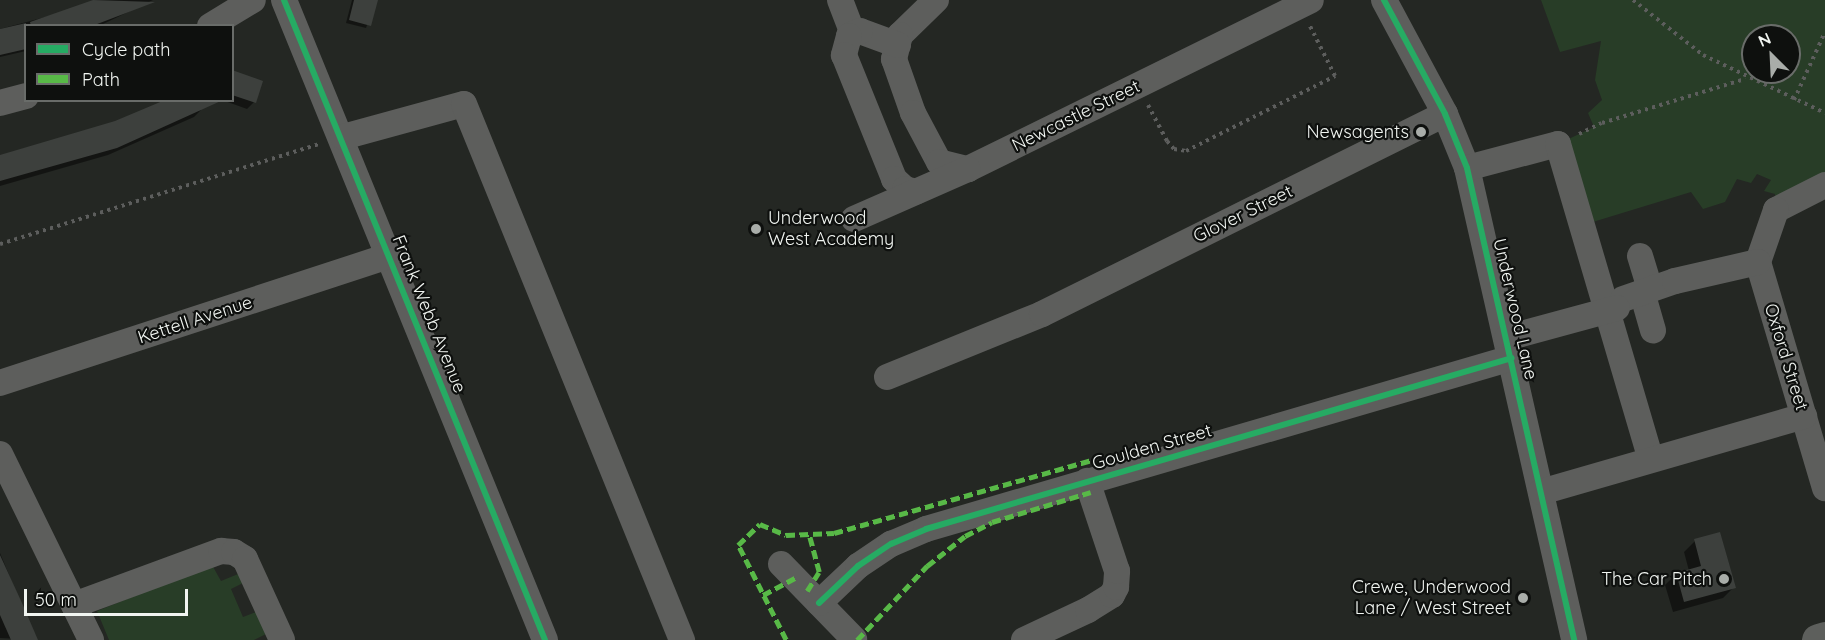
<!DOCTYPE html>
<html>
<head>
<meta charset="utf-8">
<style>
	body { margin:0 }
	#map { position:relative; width:1825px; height:640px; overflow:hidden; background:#242723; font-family:Quicksand,sans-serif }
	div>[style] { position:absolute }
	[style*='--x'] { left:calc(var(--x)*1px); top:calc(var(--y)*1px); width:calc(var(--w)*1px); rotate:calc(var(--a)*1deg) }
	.green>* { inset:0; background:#283d27 }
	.shadow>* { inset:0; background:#0007 }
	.building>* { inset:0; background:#3d403d }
	.path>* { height:4px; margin-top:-2px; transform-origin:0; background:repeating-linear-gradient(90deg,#5d5e5d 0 3px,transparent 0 7.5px) }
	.minor>* { height:26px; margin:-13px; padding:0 13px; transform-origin:13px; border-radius:13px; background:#5d5e5c }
	.major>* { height:33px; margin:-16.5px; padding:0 16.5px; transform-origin:16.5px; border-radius:16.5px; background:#5d5f5c }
	.quiet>* { height:4.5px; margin-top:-2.25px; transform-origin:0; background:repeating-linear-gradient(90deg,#58b947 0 9px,transparent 0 13.5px) }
	.cycleway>* { height:6px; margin:-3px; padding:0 3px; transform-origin:3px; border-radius:3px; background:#26ab63 }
	.dots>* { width:16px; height:16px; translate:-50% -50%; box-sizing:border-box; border:3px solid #0e100e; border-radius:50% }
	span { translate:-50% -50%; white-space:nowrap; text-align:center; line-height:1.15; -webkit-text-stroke:4.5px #0e100e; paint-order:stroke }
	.street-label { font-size:18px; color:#f1f5f1 }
	.poi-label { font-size:18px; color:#f1f5f1 }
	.right { translate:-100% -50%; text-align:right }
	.left { translate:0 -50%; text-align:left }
	.legend { position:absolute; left:24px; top:24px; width:210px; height:78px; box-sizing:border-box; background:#0e100e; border:2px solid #696c69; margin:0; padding:8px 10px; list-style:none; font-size:18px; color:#f1f5f1 }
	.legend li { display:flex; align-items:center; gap:12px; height:30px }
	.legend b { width:30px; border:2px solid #696c69 }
	.north { position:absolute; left:1741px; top:24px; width:60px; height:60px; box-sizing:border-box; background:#0e100e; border:2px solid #696c69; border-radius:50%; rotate:336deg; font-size:16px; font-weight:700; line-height:24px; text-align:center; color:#f1f5f1 }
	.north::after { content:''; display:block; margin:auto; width:21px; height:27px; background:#a9ada9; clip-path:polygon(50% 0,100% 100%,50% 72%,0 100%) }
	.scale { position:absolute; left:24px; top:589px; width:164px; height:27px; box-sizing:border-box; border:3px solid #f1f5f1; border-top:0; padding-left:8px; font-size:18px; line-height:21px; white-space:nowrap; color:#f1f5f1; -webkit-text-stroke:4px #0e100e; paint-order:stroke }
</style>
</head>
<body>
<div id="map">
	<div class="green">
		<div style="clip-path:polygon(evenodd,1541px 0,1825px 0,1825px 185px,1776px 210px,1775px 194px,1764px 191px,1771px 180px,1757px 174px,1751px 183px,1737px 179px,1725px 202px,1703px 209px,1691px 192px,1583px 225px,1558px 144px,1594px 127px,1588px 113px,1602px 100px,1595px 80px,1601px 41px,1560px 52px,1541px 0,1753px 36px,1789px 36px,1789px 72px,1753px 72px,1753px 36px)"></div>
		<div style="clip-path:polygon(212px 565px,221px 581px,243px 572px,247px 581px,231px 589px,243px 617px,261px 610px,270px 632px,254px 640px,109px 640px,97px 611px)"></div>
	</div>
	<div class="shadow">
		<div style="clip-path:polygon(94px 0,153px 0,99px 26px,26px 26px,26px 51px,0 57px,0 29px,72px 10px)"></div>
		<div style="clip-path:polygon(352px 0,376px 0,366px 28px,346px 23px)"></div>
		<div style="clip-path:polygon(232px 74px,254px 102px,247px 109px,222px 100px,232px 100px)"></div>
		<div style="clip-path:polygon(201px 110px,194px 117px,108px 155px,0 186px,0 157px)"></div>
		<div style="clip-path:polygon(1695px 541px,1734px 587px,1723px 598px,1673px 612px,1665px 585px,1676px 574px,1689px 571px,1684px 552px)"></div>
		<div style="clip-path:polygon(0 553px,36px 640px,0 638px)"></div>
	</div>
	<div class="building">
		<div style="clip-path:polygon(93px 0,155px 2px,92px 26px,31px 26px,30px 22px)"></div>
		<div style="clip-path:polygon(354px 0,378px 0,371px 26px,349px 20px)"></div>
		<div style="clip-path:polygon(26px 23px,26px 49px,0 55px,0 29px)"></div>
		<div style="clip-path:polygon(232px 70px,263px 81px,256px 103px,232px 95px)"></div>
		<div style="clip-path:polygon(165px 100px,223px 100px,117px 148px,0 181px,0 155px,115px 121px)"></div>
		<div style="clip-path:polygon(1720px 532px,1736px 588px,1684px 602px,1676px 573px,1701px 566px,1694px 539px)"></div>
		<div style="clip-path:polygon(0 555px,22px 603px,38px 640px,11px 640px,0 615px)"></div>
	</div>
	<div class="path">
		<div style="--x:1633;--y:0;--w:89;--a:38.2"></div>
		<div style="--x:1703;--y:55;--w:135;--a:25.4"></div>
		<div style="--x:1794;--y:100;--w:75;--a:-65.5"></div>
		<div style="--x:1148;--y:105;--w:41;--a:62.2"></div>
		<div style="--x:1167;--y:141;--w:11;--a:49"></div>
		<div style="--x:1174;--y:149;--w:12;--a:9"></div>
		<div style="--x:1186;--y:151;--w:167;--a:-26.7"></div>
		<div style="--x:1335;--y:76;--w:56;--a:-116.6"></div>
		<div style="--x:1579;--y:134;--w:25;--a:-26"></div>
		<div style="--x:1602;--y:123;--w:150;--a:-17.1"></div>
		<div style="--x:0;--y:244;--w:335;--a:-17.4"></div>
	</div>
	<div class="minor">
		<div style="--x:284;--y:0;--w:691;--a:67.81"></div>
		<div style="--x:840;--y:0;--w:36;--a:69"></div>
		<div style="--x:936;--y:0;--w:50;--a:135.8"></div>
		<div style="--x:900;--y:35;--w:25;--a:104"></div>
		<div style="--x:894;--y:59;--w:57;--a:70.6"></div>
		<div style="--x:913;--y:113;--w:55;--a:62"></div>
		<div style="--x:939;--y:162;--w:30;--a:14"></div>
		<div style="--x:968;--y:169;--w:382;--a:-26.2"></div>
		<div style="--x:1384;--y:0;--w:129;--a:61.8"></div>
		<div style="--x:1445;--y:114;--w:58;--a:67.8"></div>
		<div style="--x:1467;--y:168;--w:484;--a:77.2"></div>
		<div style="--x:210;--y:26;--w:50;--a:-31.2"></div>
		<div style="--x:898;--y:45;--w:40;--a:-159.8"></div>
		<div style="--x:860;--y:31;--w:12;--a:156"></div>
		<div style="--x:849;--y:36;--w:20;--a:105"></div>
		<div style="--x:844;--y:55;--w:134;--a:68"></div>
		<div style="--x:894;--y:179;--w:15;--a:42"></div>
		<div style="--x:905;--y:189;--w:11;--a:15"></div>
		<div style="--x:0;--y:103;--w:27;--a:-15"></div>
		<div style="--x:343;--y:137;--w:125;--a:-15.3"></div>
		<div style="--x:464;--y:104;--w:579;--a:67.87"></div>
		<div style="--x:1467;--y:168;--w:94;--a:-14.8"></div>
		<div style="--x:1558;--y:144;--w:328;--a:73.6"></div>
		<div style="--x:1825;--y:185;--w:55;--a:153"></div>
		<div style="--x:1776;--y:210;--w:55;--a:109.1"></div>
		<div style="--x:1758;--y:262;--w:236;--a:73.5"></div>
		<div style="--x:854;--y:219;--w:124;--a:-23.7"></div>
		<div style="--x:1640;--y:256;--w:34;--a:73"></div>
		<div style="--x:1642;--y:292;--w:40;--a:74"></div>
		<div style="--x:1623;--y:299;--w:55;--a:-19.1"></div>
		<div style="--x:1675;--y:281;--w:85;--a:-12.9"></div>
		<div style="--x:1507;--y:338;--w:114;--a:-15.3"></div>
		<div style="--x:887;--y:377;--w:167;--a:-22.1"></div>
		<div style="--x:1042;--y:314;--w:450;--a:-26.4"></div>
		<div style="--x:0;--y:383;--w:409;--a:-18.1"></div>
		<div style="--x:0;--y:454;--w:207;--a:63.9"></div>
		<div style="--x:1541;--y:492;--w:274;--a:-16.1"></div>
		<div style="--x:781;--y:564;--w:105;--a:45.8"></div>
		<div style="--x:819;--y:603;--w:54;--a:-43.5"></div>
		<div style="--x:858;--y:566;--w:40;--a:-34"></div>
		<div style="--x:891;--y:544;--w:38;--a:-23"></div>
		<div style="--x:926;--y:529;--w:610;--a:-16.27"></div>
		<div style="--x:74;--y:605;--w:157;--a:-20.2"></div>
		<div style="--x:221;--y:551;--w:13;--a:4"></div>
		<div style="--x:234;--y:552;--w:13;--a:32"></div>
		<div style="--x:245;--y:559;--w:89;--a:65.4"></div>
		<div style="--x:1024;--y:640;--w:71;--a:-25.1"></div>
		<div style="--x:1088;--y:610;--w:28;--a:-32"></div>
		<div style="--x:1112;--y:595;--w:9;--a:-63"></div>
		<div style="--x:1116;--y:587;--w:16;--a:-86"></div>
		<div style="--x:1117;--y:571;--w:95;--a:-108.4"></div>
	</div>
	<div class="major">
		<div style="--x:1818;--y:640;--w:7;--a:-16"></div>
	</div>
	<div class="quiet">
		<div style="--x:807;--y:591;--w:22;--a:-58"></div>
		<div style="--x:819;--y:572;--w:39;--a:-105"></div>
		<div style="--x:763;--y:595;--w:36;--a:-28"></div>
		<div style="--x:786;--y:640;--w:106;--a:-116.8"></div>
		<div style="--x:738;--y:545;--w:30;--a:-44"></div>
		<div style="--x:760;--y:524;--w:28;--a:23"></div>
		<div style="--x:786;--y:535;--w:48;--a:-2.4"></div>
		<div style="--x:834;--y:533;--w:268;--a:-15.8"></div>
		<div style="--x:857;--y:640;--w:102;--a:-46.6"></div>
		<div style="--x:927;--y:566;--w:48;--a:-38.3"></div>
		<div style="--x:965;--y:536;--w:30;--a:-27"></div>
		<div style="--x:992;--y:522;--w:103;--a:-16.9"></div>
	</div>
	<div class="cycleway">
		<div style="--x:284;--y:0;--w:691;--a:67.81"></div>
		<div style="--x:1384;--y:0;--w:129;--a:61.8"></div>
		<div style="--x:1445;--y:114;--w:58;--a:67.8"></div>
		<div style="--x:1467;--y:168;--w:484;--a:77.2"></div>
		<div style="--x:819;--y:603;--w:54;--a:-43.5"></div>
		<div style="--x:858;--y:566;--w:40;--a:-34"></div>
		<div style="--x:891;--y:544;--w:38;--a:-23"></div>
		<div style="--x:926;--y:529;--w:610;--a:-16.27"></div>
	</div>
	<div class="dots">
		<div style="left:1421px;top:132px;background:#a9ada9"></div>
		<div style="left:756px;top:229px;background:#a9ada9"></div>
		<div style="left:1724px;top:579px;background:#a9ada9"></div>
		<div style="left:1523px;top:598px;background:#a9ada9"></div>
	</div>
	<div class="street-label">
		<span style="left:1076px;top:116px;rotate:-26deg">Newcastle Street</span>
		<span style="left:1243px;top:214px;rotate:-26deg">Glover Street</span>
		<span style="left:1515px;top:309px;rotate:77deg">Underwood Lane</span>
		<span style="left:429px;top:314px;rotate:68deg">Frank Webb Avenue</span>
		<span style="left:195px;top:320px;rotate:-18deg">Kettell Avenue</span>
		<span style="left:1786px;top:357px;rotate:73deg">Oxford Street</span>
		<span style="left:1152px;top:447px;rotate:-16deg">Goulden Street</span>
	</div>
	<div class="poi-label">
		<span class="right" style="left:1409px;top:132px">Newsagents</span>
		<span class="left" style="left:768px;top:229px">Underwood<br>West Academy</span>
		<span class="right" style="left:1712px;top:579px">The Car Pitch</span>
		<span class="right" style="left:1511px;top:598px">Crewe, Underwood<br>Lane / West Street</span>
	</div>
	<ul class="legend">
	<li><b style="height:8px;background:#26ab63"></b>Cycle path</li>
	<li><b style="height:8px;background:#58b947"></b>Path</li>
	</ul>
	<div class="north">N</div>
	<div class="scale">50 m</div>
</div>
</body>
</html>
